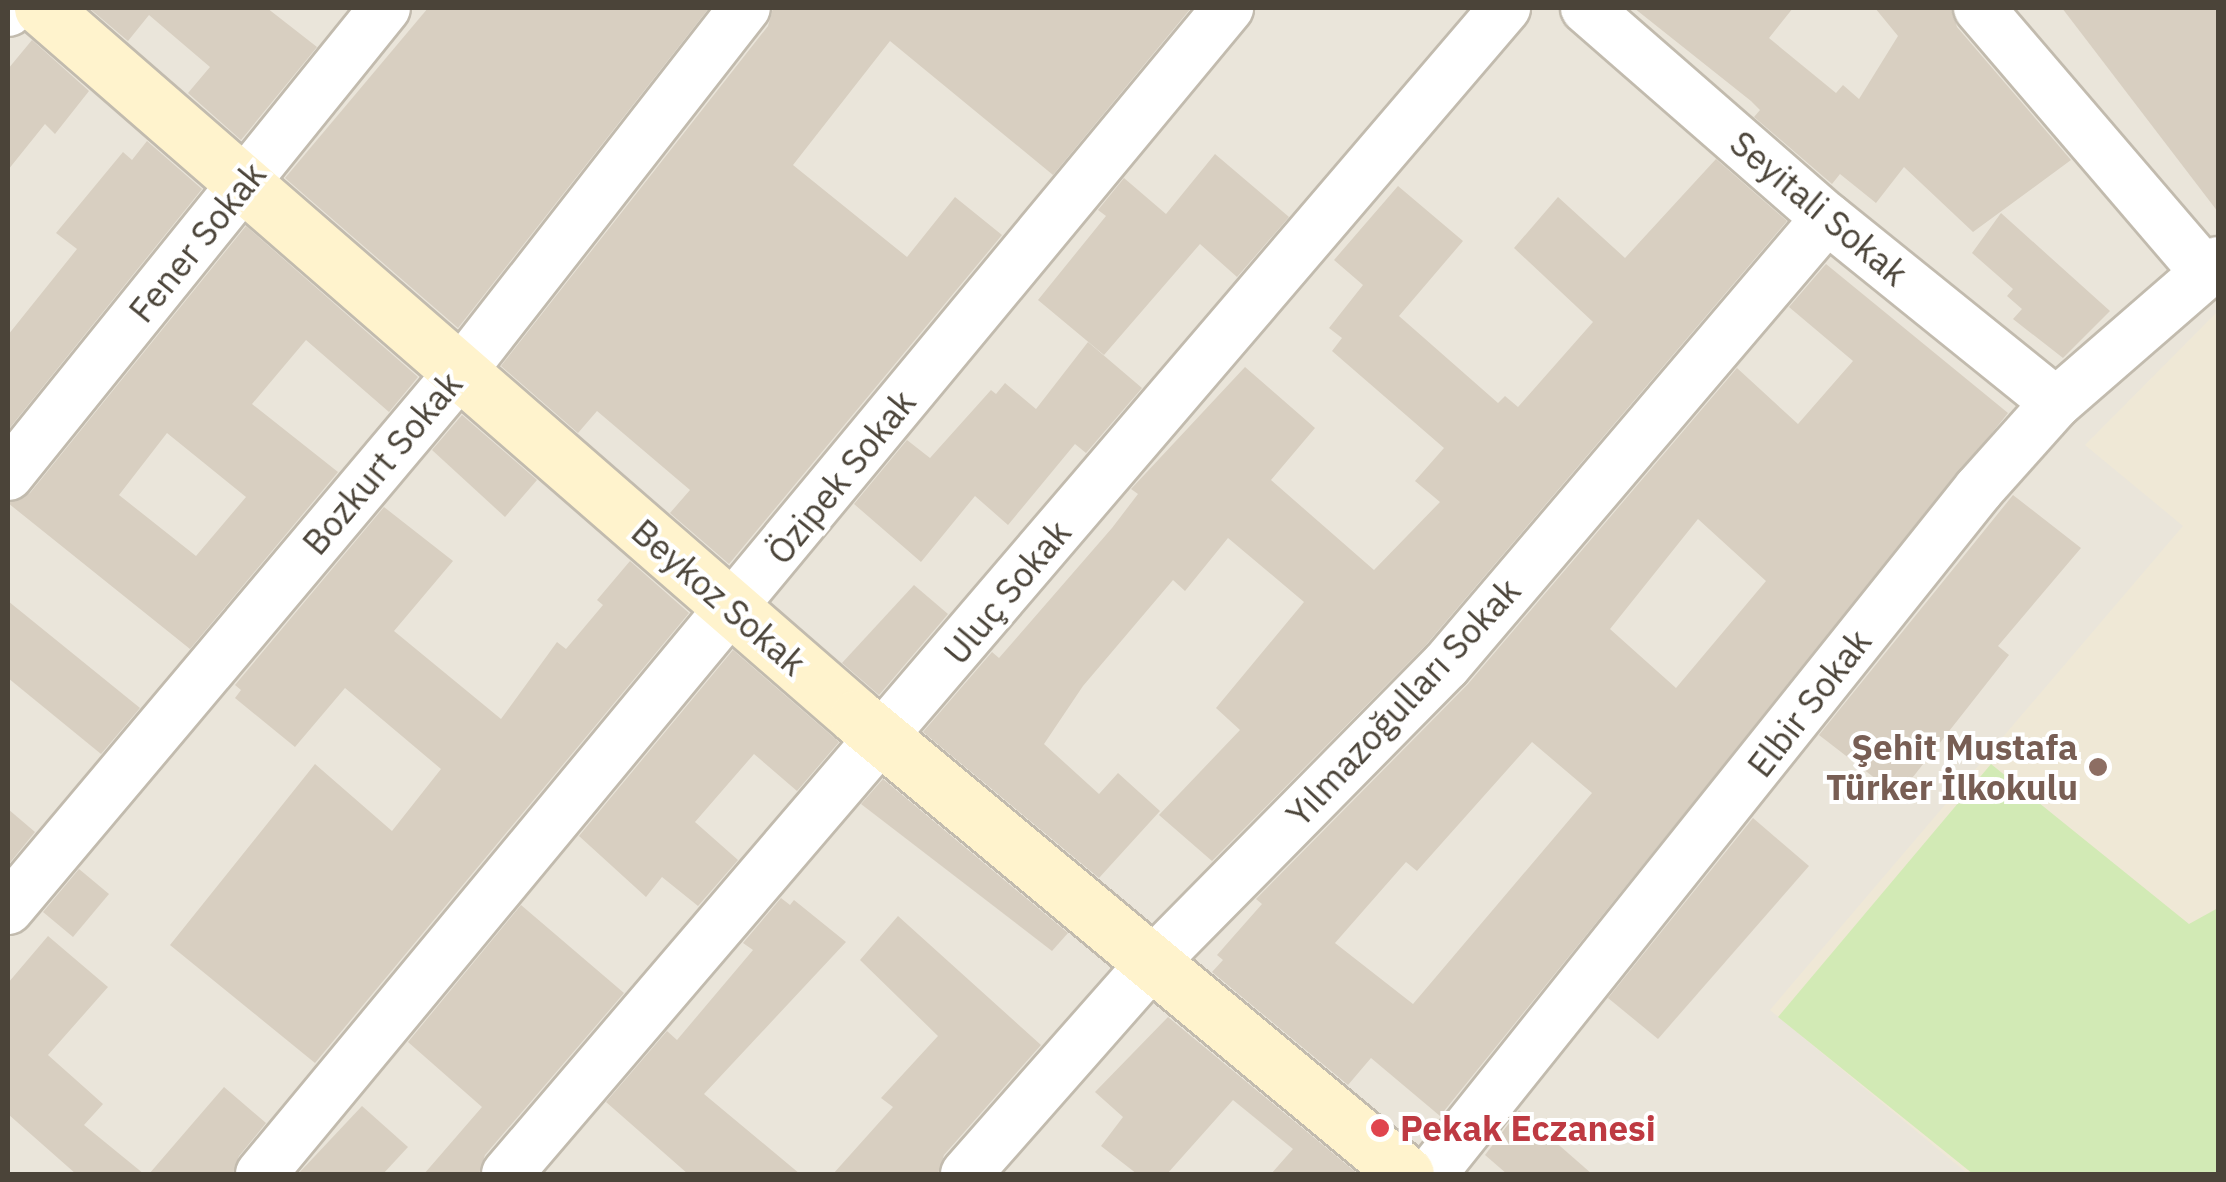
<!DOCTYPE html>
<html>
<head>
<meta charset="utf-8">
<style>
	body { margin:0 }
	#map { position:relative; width:2226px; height:1182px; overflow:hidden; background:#f6f3ec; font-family:"IBM Plex Sans",sans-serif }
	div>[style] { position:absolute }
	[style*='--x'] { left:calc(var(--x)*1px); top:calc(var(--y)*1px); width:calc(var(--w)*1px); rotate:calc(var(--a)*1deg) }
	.residential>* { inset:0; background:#eae5da }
	.education>* { inset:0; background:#efe8d6 }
	.green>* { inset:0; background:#d2eab5 }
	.building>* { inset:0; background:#d8cfc1 }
	.roads { filter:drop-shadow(2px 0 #c2bbae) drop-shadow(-2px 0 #c2bbae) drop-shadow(0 2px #c2bbae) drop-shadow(0 -2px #c2bbae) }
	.street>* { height:50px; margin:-25px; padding:0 25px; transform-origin:25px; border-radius:25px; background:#fff }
	.secondary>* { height:55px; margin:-27.5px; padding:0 27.5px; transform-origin:27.5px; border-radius:27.5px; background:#fff3cd }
	.dots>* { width:28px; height:28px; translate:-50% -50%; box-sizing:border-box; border:5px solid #fff; border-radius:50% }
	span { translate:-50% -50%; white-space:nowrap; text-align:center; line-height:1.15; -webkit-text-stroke:8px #fff; paint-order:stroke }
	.street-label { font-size:35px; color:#4b4439 }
	.education-label { font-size:35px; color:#785e54; font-weight:700 }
	.right { translate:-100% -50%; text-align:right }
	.health-label { font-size:35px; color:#be3a42; font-weight:700 }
	.left { translate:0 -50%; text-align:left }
	.frame { position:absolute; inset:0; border:10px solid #4b4439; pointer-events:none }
</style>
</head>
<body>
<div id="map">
	<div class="residential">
		<div style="clip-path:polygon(8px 8px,2218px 8px,2218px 1174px,8px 1174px)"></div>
	</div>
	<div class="education">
		<div style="clip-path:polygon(2218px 311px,2218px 1174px,1968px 1174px,1770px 1010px,2183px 526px,2085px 445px)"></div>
	</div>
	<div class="green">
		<div style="clip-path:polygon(1991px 764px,2189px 924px,2218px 908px,2218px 1174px,1973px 1174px,1778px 1017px)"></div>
	</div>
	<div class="building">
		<div style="clip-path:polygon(89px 8px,267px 8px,317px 47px,241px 140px,188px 93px,210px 67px,149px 15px,128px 41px)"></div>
		<div style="clip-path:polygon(428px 8px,709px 8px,458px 328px,285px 178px)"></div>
		<div style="clip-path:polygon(773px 8px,1191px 8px,1053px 175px,890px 41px,793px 165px,907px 257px,955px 197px,1002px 235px,729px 564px,670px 513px,690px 490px,597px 411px,578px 433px,501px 366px,768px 26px)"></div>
		<div style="clip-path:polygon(1634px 8px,1793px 8px,1769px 38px,1836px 93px,1843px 85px,1859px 99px,1898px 36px,1875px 8px,1951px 8px,1957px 27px,2071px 160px,1973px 232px,1904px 167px,1876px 203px,1840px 174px,1832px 184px,1754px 117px,1760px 110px,1751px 101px)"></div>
		<div style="clip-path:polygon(2062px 8px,2218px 8px,2218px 212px)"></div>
		<div style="clip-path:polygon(32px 40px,89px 91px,55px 134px,45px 124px,8px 170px,8px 69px)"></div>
		<div style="clip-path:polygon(147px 141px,202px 189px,8px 430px,8px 335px,77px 249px,56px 233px,123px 152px,132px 160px)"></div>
		<div style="clip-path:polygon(1215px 154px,1289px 217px,1237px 277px,1200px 244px,1104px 355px,1038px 300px,1106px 216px,1098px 210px,1124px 178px,1166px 214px)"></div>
		<div style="clip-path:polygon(1716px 159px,1787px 221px,1425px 646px,1212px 861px,1159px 815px,1240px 730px,1216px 708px,1304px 602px,1228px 538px,1185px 591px,1173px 580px,1083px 686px,1044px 744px,1099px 794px,1118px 773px,1160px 811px,1099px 878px,923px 732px,992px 652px,999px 658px,1112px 528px,1138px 494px,1131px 489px,1245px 367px,1315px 428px,1271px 480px,1374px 570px,1440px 502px,1415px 481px,1444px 448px,1332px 351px,1342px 338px,1329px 328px,1363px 285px,1334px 260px,1398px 186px,1463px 241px,1399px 316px,1498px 403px,1505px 396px,1518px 407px,1593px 322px,1514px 248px,1558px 197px,1625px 258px)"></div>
		<div style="clip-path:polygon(2001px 213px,2110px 311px,2063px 358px,2013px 319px,2022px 309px,2007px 296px,2013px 289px,1972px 253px)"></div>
		<div style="clip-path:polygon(evenodd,246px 226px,418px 377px,389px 412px,306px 340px,252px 404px,338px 472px,190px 649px,8px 503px,30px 493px,246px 226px,167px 433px,246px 497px,196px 556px,119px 495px,167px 433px)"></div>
		<div style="clip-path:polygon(evenodd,1826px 264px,2008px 413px,1440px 1116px,1371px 1058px,1348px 1085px,1212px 972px,1223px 960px,1217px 955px,1262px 904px,1256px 899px,1468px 684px,1737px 368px,1798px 424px,1853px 361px,1789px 307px,1826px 264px,1698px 519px,1766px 581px,1676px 688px,1610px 629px,1698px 519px,1826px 264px,1532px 742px,1592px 793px,1413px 1004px,1335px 943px,1406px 862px,1417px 871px,1532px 742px)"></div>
		<div style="clip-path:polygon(1088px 342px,1142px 388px,1086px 453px,1075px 444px,1008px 525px,975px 496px,921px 562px,854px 504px,907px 440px,930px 458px,991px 390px,996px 394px,1005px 383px,1036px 409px)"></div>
		<div style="clip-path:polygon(462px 415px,537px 480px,505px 517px,432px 450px)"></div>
		<div style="clip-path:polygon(2013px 495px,2081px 548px,1998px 646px,2009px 655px,1898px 796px,1819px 735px)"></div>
		<div style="clip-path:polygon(384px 507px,453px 561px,394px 631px,501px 719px,557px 642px,566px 649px,603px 605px,597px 600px,630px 561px,689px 613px,315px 1063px,170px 945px,315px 764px,392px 831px,441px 769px,345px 688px,295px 747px,235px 698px,241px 690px,235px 685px)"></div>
		<div style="clip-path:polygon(914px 585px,948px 614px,879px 695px,842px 663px)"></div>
		<div style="clip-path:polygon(8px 601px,140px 708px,101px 754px,8px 678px)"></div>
		<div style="clip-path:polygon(733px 650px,839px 742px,797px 791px,754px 754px,695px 822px,738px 860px,698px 906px,662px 877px,646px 897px,579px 836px)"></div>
		<div style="clip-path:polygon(883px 779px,1068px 933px,1052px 951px,861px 804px)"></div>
		<div style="clip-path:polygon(8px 809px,35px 832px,8px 865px)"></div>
		<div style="clip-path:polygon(1753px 818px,1809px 866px,1658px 1039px,1608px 998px)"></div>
		<div style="clip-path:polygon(79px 869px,109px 894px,73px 937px,43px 912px)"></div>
		<div style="clip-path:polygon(781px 898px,790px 905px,794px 900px,846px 942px,704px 1094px,800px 1174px,688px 1174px,606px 1102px,667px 1031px,677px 1040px,753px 950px,743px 943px)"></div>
		<div style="clip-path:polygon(521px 905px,624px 993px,485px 1155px,479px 1174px,424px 1174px,482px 1107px,408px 1042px)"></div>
		<div style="clip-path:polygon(898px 916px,1041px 1045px,944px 1155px,938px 1174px,833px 1174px,893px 1107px,881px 1098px,938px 1036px,860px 960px)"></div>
		<div style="clip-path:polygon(48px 936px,108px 987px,48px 1055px,103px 1104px,84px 1125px,144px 1174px,76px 1174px,8px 1114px,8px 983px)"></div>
		<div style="clip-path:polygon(1168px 1017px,1358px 1174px,1271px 1174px,1293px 1149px,1233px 1100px,1167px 1174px,1137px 1174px,1101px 1146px,1123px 1117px,1095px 1092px)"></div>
		<div style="clip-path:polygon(224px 1087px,266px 1123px,239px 1156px,233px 1174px,149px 1174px)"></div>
		<div style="clip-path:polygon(362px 1106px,408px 1147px,383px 1174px,298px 1174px)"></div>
		<div style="clip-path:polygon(1519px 1110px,1592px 1174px,1507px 1174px,1485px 1155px)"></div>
	</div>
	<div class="roads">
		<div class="street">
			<div style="--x:1586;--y:8;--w:320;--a:41.1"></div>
			<div style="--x:1827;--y:218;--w:294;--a:38.9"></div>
			<div style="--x:1979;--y:8;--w:348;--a:49.4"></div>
			<div style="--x:8;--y:11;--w:4;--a:-45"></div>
			<div style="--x:8;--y:475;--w:600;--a:-51.09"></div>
			<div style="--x:8;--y:909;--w:703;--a:-49.9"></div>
			<div style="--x:461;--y:371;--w:461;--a:-52"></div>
			<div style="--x:261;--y:1174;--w:1515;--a:-50.33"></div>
			<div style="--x:507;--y:1174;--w:1535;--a:-49.44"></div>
			<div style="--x:966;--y:1174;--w:281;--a:-48.6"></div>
			<div style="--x:1152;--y:963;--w:419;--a:-45.4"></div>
			<div style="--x:1446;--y:665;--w:587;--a:-49.56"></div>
			<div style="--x:1431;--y:1174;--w:877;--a:-51.34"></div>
			<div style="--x:1979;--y:489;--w:115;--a:-48.2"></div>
			<div style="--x:2056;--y:403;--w:215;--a:-41"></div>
		</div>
		<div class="secondary">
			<div style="--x:42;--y:8;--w:1080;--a:41.02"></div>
			<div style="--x:857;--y:717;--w:714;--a:39.77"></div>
		</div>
	</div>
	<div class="dots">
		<div style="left:2098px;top:767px;background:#8d6e63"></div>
		<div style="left:1380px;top:1128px;background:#e0444e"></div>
	</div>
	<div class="street-label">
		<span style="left:1819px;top:208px;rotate:40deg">Seyitali Sokak</span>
		<span style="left:197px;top:242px;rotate:-51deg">Fener Sokak</span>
		<span style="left:382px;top:463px;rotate:-50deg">Bozkurt Sokak</span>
		<span style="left:841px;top:477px;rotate:-51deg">Özipek Sokak</span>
		<span style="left:1007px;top:592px;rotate:-50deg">Uluç Sokak</span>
		<span style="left:719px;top:597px;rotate:41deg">Beykoz Sokak</span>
		<span style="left:1403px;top:702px;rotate:-47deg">Yılmazoğulları Sokak</span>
		<span style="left:1809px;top:703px;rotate:-52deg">Elbir Sokak</span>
	</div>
	<div class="education-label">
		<span class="right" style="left:2078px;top:767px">Şehit Mustafa<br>Türker İlkokulu</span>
	</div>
	<div class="health-label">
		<span class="left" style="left:1400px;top:1128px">Pekak Eczanesi</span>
	</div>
	<div class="frame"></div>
</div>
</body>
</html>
